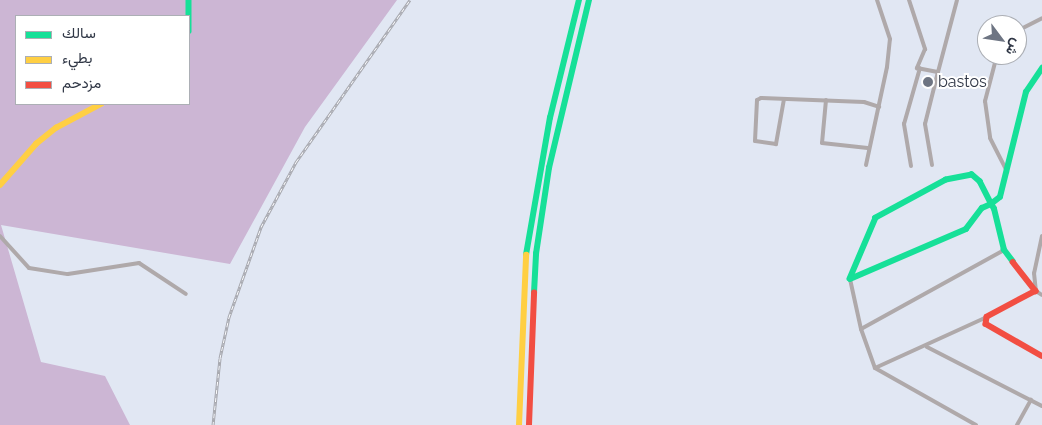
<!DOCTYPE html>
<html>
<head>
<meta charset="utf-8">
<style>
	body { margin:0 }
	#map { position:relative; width:1042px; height:425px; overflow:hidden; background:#e1e7f3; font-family:Raleway,Vazirmatn,sans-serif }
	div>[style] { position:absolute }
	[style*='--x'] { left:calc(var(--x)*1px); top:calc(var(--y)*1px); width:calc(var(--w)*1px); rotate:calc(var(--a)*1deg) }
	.forest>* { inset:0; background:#ccb6d4 }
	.street>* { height:4px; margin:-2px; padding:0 2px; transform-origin:2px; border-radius:2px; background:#afa9aa }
	.fast>* { height:5.5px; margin:-2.75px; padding:0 2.75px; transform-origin:2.75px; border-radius:2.75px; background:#16e098 }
	.slow>* { height:5.5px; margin:-2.75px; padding:0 2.75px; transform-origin:2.75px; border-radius:2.75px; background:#ffcf43 }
	.jam>* { height:5.5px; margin:-2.75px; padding:0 2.75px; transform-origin:2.75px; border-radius:2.75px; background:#f24e42 }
	.rail>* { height:3px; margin-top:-1.5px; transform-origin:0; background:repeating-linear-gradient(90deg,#fff 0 4px,#a6a7ad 0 8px); box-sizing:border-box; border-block:1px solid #a6a7ad }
	.dots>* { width:14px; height:14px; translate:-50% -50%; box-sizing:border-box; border:2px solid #fff; border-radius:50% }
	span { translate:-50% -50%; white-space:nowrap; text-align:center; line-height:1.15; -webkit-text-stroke:4px #fff; paint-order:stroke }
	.poi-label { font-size:16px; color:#303746 }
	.left { translate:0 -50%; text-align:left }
	.legend { position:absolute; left:15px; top:15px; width:175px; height:90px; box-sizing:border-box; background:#fff; border:1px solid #acafb5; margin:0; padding:6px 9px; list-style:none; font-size:15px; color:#303746 }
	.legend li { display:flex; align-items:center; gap:10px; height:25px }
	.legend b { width:25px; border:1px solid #acafb5 }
	.north { position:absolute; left:977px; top:15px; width:50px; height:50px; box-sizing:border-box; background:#fff; border:1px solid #acafb5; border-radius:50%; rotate:121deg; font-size:14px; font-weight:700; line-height:20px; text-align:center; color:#303746 }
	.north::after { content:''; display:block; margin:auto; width:18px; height:22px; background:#6e7583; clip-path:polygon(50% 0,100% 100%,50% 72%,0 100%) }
</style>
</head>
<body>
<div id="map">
	<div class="forest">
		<div style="clip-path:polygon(evenodd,0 0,397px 0,305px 127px,230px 264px,1px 225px,41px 362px,105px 376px,130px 425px,0 425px,0 0,16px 16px,189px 16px,189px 104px,16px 104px,16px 16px)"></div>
	</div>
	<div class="street">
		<div style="--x:909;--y:0;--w:52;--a:71.9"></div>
		<div style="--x:925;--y:49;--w:21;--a:113"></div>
		<div style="--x:917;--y:68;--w:21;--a:11"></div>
		<div style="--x:938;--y:72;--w:74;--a:-75.2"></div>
		<div style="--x:1017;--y:31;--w:28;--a:-27"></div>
		<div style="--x:997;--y:55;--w:48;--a:104.6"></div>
		<div style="--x:985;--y:101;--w:37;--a:82"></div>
		<div style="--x:990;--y:138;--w:38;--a:63"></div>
		<div style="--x:784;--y:99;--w:46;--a:100.1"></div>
		<div style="--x:776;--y:144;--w:21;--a:-172"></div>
		<div style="--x:755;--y:141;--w:41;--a:-87.2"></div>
		<div style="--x:757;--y:100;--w:4;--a:-27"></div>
		<div style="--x:761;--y:98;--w:103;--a:2.2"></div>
		<div style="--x:864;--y:102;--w:16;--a:18"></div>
		<div style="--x:826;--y:100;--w:43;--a:95.3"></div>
		<div style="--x:822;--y:143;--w:46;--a:6.2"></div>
		<div style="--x:866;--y:165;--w:100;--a:-77.9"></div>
		<div style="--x:887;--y:67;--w:28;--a:-84"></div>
		<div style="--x:890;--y:39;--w:41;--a:-108.4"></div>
		<div style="--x:932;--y:165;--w:42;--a:-99.7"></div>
		<div style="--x:925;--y:124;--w:54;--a:-76"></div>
		<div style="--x:911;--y:166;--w:43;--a:-99.5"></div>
		<div style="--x:904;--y:124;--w:58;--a:-74.1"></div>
		<div style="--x:0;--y:236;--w:43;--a:47.8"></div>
		<div style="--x:29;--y:268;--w:39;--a:9"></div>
		<div style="--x:68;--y:274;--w:72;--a:-8.8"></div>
		<div style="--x:139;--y:263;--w:56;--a:33.4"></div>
		<div style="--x:1042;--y:236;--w:38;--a:102"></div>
		<div style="--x:1034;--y:273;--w:18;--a:84"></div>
		<div style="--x:1036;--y:291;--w:7;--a:34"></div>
		<div style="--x:850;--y:279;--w:51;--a:77.6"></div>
		<div style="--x:861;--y:329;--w:41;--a:70.3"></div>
		<div style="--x:861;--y:329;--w:163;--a:-28.9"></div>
		<div style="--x:927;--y:347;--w:129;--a:27.2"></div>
		<div style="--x:976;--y:425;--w:116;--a:-150.6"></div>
		<div style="--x:875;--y:368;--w:123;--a:-24.5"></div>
		<div style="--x:1017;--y:425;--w:29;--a:-61"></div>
	</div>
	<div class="fast">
		<div style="--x:189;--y:0;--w:31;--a:90"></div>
		<div style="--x:526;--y:255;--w:139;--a:-80.1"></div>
		<div style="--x:550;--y:118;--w:122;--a:-76.2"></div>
		<div style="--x:1013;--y:262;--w:15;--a:-127"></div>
		<div style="--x:1004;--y:250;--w:42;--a:-103.7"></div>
		<div style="--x:994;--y:209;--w:6;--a:-121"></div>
		<div style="--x:991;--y:204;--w:25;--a:-117"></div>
		<div style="--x:980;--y:182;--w:11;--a:-139"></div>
		<div style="--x:972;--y:175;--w:26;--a:169"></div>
		<div style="--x:946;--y:180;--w:80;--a:151.5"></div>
		<div style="--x:876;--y:218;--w:66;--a:113.1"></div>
		<div style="--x:850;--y:279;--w:126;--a:-23.3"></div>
		<div style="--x:966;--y:229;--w:26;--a:-53"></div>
		<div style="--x:982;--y:208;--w:10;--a:-24"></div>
		<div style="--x:991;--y:204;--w:11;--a:-38"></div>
		<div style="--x:1000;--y:197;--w:108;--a:-76.1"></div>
		<div style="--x:1026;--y:92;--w:29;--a:-56"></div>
		<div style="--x:534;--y:293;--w:39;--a:-87"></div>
		<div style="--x:536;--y:254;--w:87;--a:-81.4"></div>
		<div style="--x:549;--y:168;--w:173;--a:-76.6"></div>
	</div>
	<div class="slow">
		<div style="--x:0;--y:185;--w:55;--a:-48.7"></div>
		<div style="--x:36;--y:144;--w:26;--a:-39"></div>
		<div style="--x:56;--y:128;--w:51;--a:-28.1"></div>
		<div style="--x:519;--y:425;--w:170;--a:-87.6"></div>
	</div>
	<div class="jam">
		<div style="--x:1013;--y:262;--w:37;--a:52"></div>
		<div style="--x:1036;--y:291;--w:55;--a:152"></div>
		<div style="--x:987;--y:317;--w:7;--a:98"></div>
		<div style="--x:986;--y:324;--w:64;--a:29.7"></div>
		<div style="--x:529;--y:425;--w:132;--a:-87.8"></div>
	</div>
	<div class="rail">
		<div style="--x:213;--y:425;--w:67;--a:-84"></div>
		<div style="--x:220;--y:358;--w:42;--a:-77.6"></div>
		<div style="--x:229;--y:317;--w:96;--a:-70.4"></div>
		<div style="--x:261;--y:227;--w:74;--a:-61.7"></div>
		<div style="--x:296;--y:162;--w:198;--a:-54.9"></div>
	</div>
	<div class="dots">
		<div style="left:928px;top:82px;background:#6e7583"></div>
	</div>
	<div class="poi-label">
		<span class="left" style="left:938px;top:82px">bastos</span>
	</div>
	<ul class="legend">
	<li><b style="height:6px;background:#16e098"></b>سالك</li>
	<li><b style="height:6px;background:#ffcf43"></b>بطيء</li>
	<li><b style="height:6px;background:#f24e42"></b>مزدحم</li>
	</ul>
	<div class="north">ش</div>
</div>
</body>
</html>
